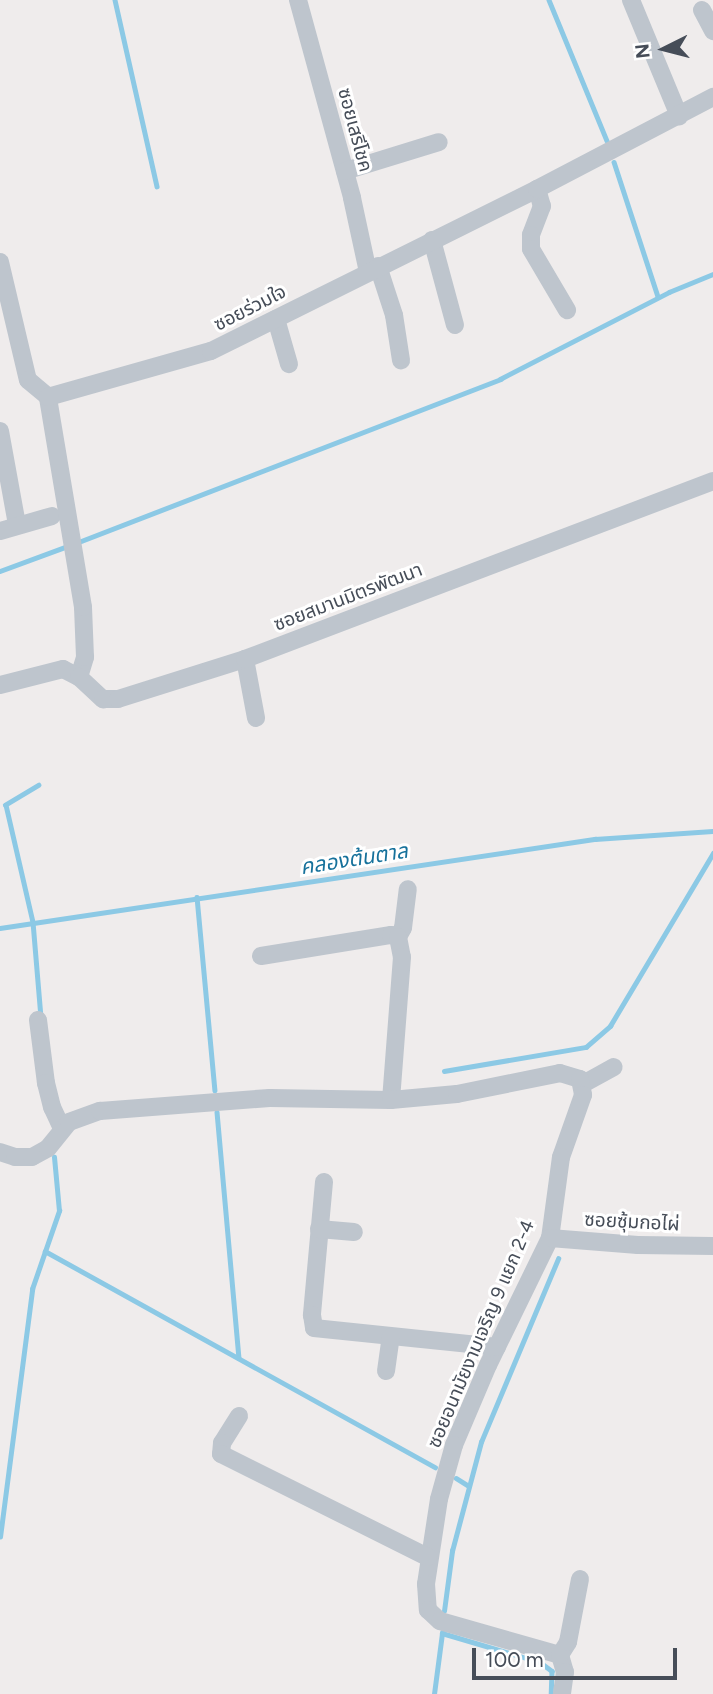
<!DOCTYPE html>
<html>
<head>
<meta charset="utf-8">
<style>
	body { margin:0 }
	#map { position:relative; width:713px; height:1694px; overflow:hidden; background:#efecec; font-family:Figtree,"Noto Sans Thai",sans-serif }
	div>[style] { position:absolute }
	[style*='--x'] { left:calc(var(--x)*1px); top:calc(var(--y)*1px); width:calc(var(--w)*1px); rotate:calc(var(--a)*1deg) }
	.stream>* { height:4.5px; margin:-2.25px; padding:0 2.25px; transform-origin:2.25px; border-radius:2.25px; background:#8cc9e5 }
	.minor>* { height:18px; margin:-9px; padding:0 9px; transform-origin:9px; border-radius:9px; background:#bec5cd }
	span { translate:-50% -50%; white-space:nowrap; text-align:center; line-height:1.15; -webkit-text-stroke:6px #fff; paint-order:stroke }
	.street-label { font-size:19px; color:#464d58 }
	.water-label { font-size:21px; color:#16719b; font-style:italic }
	.north { position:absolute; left:629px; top:14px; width:70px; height:70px; -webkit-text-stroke:5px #fff; paint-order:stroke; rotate:264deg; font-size:19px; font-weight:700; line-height:28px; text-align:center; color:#464d58 }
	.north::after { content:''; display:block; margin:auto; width:24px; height:32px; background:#464d58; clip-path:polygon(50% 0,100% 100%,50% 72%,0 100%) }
	.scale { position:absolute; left:472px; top:1648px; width:205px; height:32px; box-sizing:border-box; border:4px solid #464d58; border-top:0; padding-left:9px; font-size:21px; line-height:24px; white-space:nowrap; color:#464d58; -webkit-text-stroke:5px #fff; paint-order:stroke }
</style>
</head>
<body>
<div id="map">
	<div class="stream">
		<div style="--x:115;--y:0;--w:191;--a:77.3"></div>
		<div style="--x:549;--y:0;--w:152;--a:67.6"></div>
		<div style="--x:614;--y:162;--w:142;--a:71.9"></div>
		<div style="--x:76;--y:543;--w:455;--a:-21.1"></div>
		<div style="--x:500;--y:379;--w:190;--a:-27.2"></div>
		<div style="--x:669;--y:292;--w:48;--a:-22.2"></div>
		<div style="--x:0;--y:571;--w:72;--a:-20.2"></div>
		<div style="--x:39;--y:785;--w:39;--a:149"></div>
		<div style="--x:6;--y:805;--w:120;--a:77"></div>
		<div style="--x:33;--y:922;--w:95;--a:85.2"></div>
		<div style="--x:197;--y:897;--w:194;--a:84.7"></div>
		<div style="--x:0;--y:928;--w:602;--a:-8.51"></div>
		<div style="--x:595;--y:839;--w:118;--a:-3.9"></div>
		<div style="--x:444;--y:1071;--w:144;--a:-9.6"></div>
		<div style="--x:586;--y:1047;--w:32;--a:-41"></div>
		<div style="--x:610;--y:1026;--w:201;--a:-59.2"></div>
		<div style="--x:217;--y:1112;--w:247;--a:84.9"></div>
		<div style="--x:45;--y:1251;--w:446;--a:29"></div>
		<div style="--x:456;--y:1478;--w:15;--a:32"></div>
		<div style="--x:0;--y:1537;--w:250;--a:-82.6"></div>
		<div style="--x:32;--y:1289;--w:83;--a:-70.9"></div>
		<div style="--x:59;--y:1211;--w:54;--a:-95.3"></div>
		<div style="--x:444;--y:1611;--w:61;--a:-82.4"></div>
		<div style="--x:452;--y:1551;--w:113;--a:-75.1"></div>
		<div style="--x:481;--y:1442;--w:199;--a:-67.2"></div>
		<div style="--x:434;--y:1694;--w:62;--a:-82.5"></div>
		<div style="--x:442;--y:1633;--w:102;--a:16.5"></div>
		<div style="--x:540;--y:1662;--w:15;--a:37"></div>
		<div style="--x:552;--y:1671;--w:23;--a:92"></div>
	</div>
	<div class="minor">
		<div style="--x:298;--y:0;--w:205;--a:74.7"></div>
		<div style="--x:352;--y:198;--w:76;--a:77.8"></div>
		<div style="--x:631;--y:0;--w:126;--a:67.5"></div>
		<div style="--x:702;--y:10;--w:24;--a:62"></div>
		<div style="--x:345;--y:171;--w:98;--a:-17.1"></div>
		<div style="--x:537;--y:189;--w:18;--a:74"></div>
		<div style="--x:542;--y:206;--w:31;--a:111"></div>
		<div style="--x:531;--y:235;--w:14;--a:90"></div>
		<div style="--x:531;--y:249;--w:71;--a:59.5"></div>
		<div style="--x:432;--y:240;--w:88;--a:74.9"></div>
		<div style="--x:0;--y:262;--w:121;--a:76.7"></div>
		<div style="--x:28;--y:380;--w:26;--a:40"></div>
		<div style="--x:378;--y:266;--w:52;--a:71.9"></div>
		<div style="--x:394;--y:315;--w:46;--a:81.2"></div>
		<div style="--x:276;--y:319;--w:47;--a:73.9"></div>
		<div style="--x:0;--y:431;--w:96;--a:79.7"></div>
		<div style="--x:0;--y:531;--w:54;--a:-16.1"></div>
		<div style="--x:245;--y:659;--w:60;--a:79.4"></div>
		<div style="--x:79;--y:677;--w:21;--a:-73"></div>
		<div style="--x:85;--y:657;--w:50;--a:-92.3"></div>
		<div style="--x:83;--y:607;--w:213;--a:-99.5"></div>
		<div style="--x:48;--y:397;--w:169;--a:-15.8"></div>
		<div style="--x:211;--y:351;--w:364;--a:-26.4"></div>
		<div style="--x:537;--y:189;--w:199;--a:-27.6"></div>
		<div style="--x:0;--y:685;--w:65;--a:-14.3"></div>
		<div style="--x:63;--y:669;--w:18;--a:27"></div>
		<div style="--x:79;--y:677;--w:33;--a:43"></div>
		<div style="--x:103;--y:699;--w:15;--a:0"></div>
		<div style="--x:118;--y:699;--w:133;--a:-17.5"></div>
		<div style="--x:245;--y:659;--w:501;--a:-20.82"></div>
		<div style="--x:398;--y:937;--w:10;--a:-61"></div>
		<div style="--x:403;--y:928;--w:39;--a:-83"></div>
		<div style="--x:261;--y:956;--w:132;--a:-9.2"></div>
		<div style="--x:391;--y:935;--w:7;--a:16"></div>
		<div style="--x:398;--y:937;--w:20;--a:79"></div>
		<div style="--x:402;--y:957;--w:143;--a:94.4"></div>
		<div style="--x:38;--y:1020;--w:64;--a:82.8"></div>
		<div style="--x:46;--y:1083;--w:25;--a:76"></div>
		<div style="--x:52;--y:1107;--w:23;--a:65"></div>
		<div style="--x:583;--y:1084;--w:35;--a:-29"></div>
		<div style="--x:0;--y:1152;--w:16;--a:18"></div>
		<div style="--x:15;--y:1157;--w:17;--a:0"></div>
		<div style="--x:32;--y:1157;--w:18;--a:-29"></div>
		<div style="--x:48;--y:1148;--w:33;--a:-51"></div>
		<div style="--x:69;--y:1122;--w:33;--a:-20"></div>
		<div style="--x:100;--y:1111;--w:170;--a:-4.4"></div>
		<div style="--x:270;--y:1098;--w:121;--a:0.9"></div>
		<div style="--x:391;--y:1100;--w:66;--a:-5.2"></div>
		<div style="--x:457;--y:1094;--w:105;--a:-11.5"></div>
		<div style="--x:560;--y:1073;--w:21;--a:17"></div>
		<div style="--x:580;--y:1079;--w:16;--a:79"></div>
		<div style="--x:583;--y:1095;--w:66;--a:109.5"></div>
		<div style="--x:561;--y:1157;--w:82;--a:97.7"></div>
		<div style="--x:550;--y:1238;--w:141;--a:116"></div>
		<div style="--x:488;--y:1365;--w:87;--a:113"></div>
		<div style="--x:454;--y:1445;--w:56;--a:105.5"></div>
		<div style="--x:439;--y:1499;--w:86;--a:98.7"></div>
		<div style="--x:426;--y:1584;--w:26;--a:86"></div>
		<div style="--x:428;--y:1610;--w:16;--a:43"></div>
		<div style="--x:440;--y:1621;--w:125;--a:15.8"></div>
		<div style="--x:560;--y:1655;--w:18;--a:74"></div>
		<div style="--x:565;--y:1672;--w:22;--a:98"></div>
		<div style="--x:324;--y:1182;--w:134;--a:95.2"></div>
		<div style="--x:312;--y:1315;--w:13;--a:81"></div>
		<div style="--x:314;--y:1328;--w:184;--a:5.9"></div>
		<div style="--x:319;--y:1229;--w:35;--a:5"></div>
		<div style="--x:550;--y:1238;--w:88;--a:4.5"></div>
		<div style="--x:638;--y:1245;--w:75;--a:0.8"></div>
		<div style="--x:386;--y:1371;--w:34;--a:-82"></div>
		<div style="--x:239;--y:1416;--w:32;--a:122"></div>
		<div style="--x:222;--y:1443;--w:11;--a:95"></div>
		<div style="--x:221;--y:1454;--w:231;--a:26.5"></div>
		<div style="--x:560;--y:1655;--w:15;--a:-58"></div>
		<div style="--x:568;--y:1642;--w:64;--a:-79.2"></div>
	</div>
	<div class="street-label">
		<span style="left:355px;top:130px;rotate:75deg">ซอยเสรีโชค</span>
		<span style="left:250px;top:308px;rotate:-27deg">ซอยร่วมใจ</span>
		<span style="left:348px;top:597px;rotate:-21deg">ซอยสมานมิตรพัฒนา</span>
		<span style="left:632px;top:1222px;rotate:3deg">ซอยซุ้มกอไผ่</span>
		<span style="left:481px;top:1334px;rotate:-67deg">ซอยอนามัยงามเจริญ 9 แยก 2-4</span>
	</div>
	<div class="water-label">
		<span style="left:354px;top:859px;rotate:-9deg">คลองต้นตาล</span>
	</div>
	<div class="north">N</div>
	<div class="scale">100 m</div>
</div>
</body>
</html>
